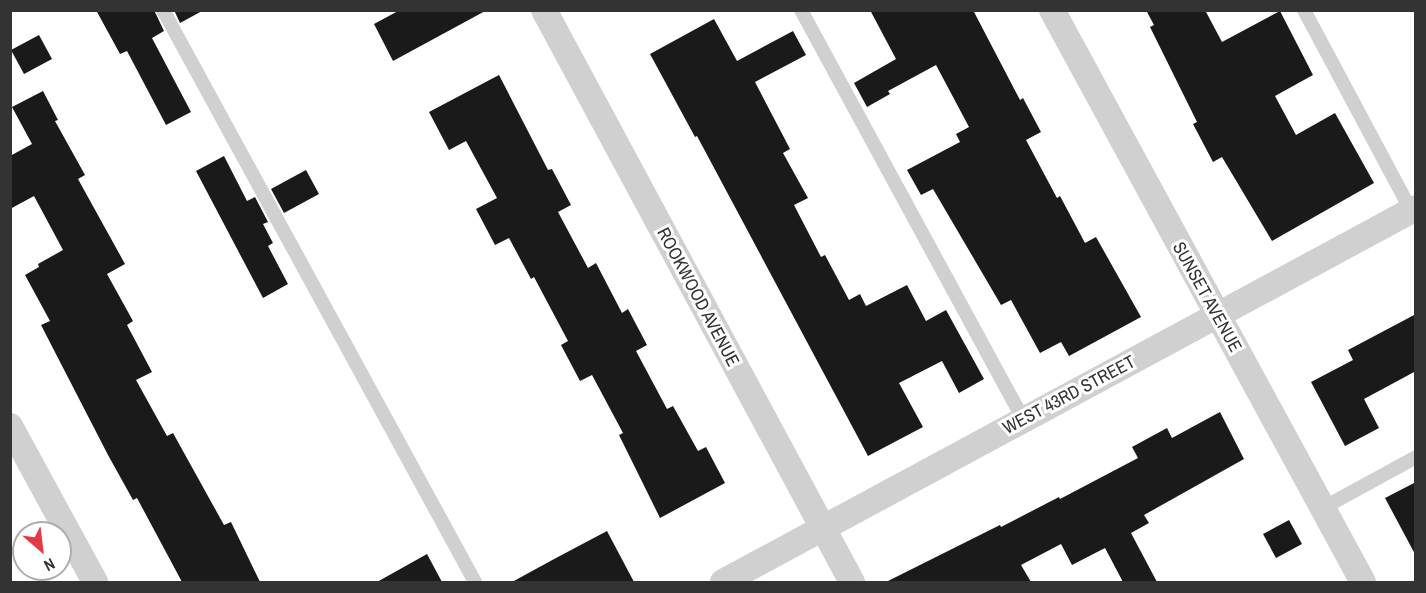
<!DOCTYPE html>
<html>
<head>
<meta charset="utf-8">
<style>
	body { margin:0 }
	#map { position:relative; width:1426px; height:593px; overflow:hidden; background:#fff; font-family:"Archivo Narrow",sans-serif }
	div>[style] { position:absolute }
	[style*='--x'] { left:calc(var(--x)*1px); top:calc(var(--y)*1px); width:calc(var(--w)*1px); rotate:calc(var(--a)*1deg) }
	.building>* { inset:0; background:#1a1a1a }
	.service>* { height:14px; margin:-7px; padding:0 7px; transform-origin:7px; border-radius:7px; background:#d0d0d0 }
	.minor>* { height:26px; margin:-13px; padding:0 13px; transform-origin:13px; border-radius:13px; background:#d0d0d0 }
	span { translate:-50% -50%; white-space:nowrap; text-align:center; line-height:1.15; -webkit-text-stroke:6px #fff; paint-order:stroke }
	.street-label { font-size:18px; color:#333 }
	.frame { position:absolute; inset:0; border:12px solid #333; pointer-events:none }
	.north { position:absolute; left:12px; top:521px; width:60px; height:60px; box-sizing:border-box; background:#fff; border:2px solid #adadad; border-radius:50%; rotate:152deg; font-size:16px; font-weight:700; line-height:24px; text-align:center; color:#333 }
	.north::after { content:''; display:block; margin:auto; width:21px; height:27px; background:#e63946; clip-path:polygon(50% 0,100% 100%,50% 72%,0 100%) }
</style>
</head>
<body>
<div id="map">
	<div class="building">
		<div style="clip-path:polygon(96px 10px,154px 10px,164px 31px,152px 38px,191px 112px,166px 125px,127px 51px,120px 54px)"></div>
		<div style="clip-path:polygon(174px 10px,204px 10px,180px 23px)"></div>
		<div style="clip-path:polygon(400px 10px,487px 10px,393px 61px,374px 24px)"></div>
		<div style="clip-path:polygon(870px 10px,973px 10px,1020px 100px,1023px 98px,1041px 132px,1026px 140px,1057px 198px,1060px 196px,1085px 243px,1096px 237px,1141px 317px,1069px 356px,1061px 342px,1040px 353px,1011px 300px,1001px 305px,933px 189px,921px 195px,907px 170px,960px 142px,956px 134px,969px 127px,936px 65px,888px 91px,890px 94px,867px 107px,854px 83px,896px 59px)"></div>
		<div style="clip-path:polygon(1146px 10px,1205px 10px,1222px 42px,1280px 11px,1313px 75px,1275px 96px,1296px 135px,1335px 113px,1374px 183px,1272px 241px,1222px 157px,1213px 162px,1193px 124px,1197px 122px,1150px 27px,1154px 25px)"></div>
		<div style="clip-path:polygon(714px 19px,737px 61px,793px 31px,806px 55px,755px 82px,790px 149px,783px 153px,808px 198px,794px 205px,821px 257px,825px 255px,849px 300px,860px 294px,866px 306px,907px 285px,926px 321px,946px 310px,984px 379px,959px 393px,942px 361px,899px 383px,923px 427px,868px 456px,697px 136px,695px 137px,650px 54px)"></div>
		<div style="clip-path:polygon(39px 35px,52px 59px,24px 74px,11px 50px)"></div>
		<div style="clip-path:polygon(499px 75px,548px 170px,552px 169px,571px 205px,558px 212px,588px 268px,596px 263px,622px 313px,628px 309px,647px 345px,636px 351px,667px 409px,673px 406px,698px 451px,706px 447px,725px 483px,660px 518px,619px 435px,623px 433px,592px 375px,580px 381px,561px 345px,568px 341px,534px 277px,531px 279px,509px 238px,495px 245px,476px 209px,497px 198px,466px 141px,449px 150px,429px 112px)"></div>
		<div style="clip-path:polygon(43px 91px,58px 120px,55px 121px,85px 175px,78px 179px,125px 264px,107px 274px,133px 321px,127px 325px,152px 372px,136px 380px,167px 436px,173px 433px,224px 525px,231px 522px,260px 582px,182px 582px,137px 498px,133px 500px,108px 455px,41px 325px,50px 321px,25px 275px,39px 267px,38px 264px,63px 250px,34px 196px,10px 209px,10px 156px,32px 144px,12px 107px)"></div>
		<div style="clip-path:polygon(224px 156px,247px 201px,255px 197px,268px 222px,263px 224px,273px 243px,268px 246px,288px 284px,263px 298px,196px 171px)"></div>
		<div style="clip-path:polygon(306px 170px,319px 194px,284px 213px,271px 189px)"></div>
		<div style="clip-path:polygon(1416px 314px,1416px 371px,1364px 399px,1379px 428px,1345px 446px,1311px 382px,1353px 360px,1348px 350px)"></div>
		<div style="clip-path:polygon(1220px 412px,1244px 459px,1144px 515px,1149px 523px,1131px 533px,1157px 582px,1123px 582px,1105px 548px,1072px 565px,1061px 544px,1021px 565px,1031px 582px,886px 582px,1000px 525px,1001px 527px,1059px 497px,1060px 499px,1138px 458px,1132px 447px,1167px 428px,1172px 438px)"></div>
		<div style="clip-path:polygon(1416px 482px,1416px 556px,1385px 498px)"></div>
		<div style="clip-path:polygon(1289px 520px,1302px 544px,1276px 558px,1263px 534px)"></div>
		<div style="clip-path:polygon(607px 531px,634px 582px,512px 582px,556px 558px)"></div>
		<div style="clip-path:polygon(427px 554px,442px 582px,377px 582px)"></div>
	</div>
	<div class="service">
		<div style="--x:163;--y:10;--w:652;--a:61.39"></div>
		<div style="--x:801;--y:10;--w:467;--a:61.5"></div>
		<div style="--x:1304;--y:10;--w:227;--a:61.9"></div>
		<div style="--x:1323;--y:508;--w:106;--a:-28.7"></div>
	</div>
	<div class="minor">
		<div style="--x:544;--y:10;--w:650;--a:61.7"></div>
		<div style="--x:1052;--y:10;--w:651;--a:61.47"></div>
		<div style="--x:10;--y:426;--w:178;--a:61.4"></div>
		<div style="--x:723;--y:582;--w:787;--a:-28.35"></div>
	</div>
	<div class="street-label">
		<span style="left:698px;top:297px;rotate:62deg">ROOKWOOD AVENUE</span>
		<span style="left:1207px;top:297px;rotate:61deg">SUNSET AVENUE</span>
		<span style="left:1069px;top:395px;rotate:-28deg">WEST 43RD STREET</span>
	</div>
	<div class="frame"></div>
	<div class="north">N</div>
</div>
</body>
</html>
